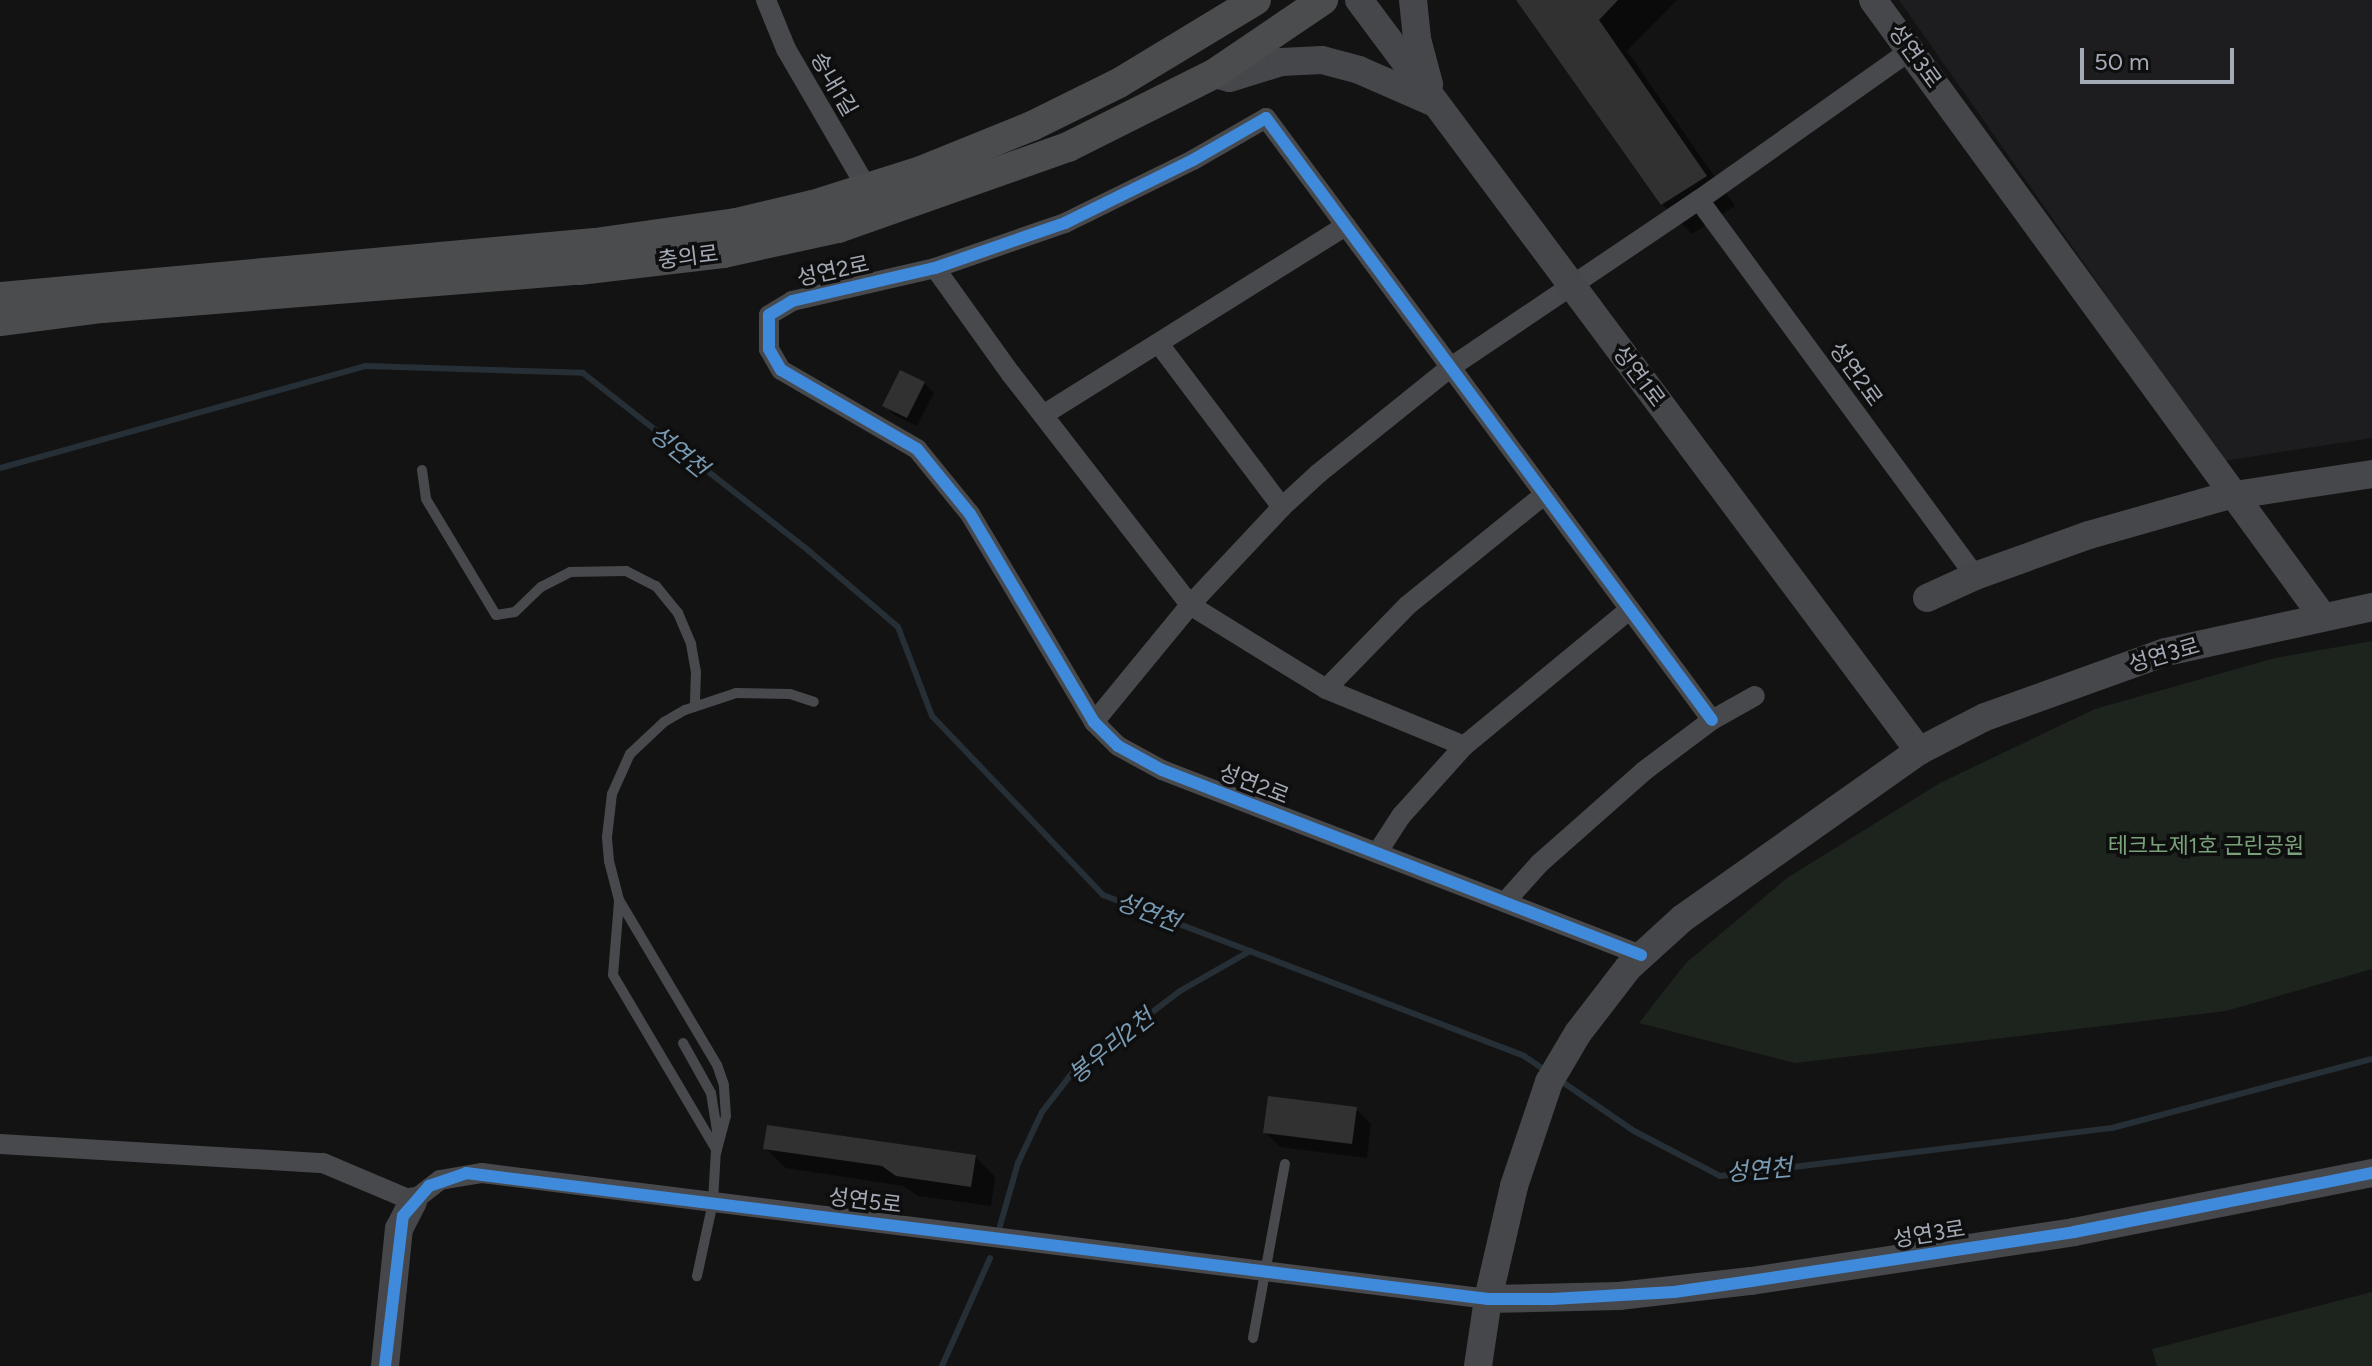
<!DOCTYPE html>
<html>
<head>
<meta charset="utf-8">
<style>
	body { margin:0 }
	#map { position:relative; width:2372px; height:1366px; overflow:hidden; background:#131313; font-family:Figtree,"Noto Sans KR",sans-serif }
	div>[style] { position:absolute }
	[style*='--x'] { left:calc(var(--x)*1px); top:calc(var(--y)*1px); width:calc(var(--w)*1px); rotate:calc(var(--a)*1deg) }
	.built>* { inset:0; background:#1d1d1f }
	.green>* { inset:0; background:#1d241d }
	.shadow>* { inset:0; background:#0007 }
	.stream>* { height:6px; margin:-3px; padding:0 3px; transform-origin:3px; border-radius:3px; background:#262f35 }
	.building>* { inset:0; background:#313132 }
	.lane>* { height:10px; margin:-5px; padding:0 5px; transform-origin:5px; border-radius:5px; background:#47494c }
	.street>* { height:20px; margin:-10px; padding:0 10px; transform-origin:10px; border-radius:10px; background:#47494c }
	.secondary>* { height:28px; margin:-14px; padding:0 14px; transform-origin:14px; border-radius:14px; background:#46474a }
	.primary>* { height:30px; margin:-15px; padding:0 15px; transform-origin:15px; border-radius:15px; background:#4a4c4e }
	.cycleway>* { height:12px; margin:-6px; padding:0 6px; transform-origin:6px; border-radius:6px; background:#408adc }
	span { translate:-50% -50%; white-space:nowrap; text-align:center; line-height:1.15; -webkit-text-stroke:7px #0e0e0f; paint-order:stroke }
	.street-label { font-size:22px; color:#a3aab5 }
	.park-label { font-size:22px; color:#79a17a }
	.water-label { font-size:24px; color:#789ab2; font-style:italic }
	.scale { position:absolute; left:2080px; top:48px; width:154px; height:36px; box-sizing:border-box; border:4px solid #a3aab5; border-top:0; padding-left:10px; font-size:24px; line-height:28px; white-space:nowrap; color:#a3aab5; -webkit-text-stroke:6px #0e0e0f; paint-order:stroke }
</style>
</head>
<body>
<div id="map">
	<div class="built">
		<div style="clip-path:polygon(1899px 0,2372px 0,2372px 438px,2223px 461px)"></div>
	</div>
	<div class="green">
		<div style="clip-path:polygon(2372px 641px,2372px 969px,2226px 1011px,1795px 1063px,1639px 1023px,1686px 963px,1787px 878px,1940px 783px,2095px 709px,2275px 658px)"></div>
		<div style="clip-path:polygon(2372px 1292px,2372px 1366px,2157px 1366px,2152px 1349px)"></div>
	</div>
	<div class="shadow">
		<div style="clip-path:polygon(1527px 0,1677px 0,1627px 51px,1735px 206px,1692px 234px,1662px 204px)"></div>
		<div style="clip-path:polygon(924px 383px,934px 393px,917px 426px,894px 415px,885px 405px)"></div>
		<div style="clip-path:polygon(1356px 1109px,1371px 1124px,1367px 1158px,1280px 1147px,1265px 1132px)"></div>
		<div style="clip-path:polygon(765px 1148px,975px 1157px,995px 1177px,991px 1206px,918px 1196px,904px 1186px,786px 1168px)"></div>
	</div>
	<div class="stream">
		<div style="--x:0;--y:468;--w:380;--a:-15.6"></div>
		<div style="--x:366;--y:366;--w:217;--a:1.8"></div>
		<div style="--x:583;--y:373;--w:288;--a:38.2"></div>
		<div style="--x:809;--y:551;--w:117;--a:40.5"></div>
		<div style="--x:898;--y:627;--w:95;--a:69.1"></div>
		<div style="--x:932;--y:716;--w:248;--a:46.3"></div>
		<div style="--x:1103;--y:895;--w:451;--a:20.9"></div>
		<div style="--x:1524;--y:1056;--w:29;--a:34"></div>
		<div style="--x:1561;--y:1081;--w:88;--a:34.4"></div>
		<div style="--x:1634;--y:1131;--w:97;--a:27.6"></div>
		<div style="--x:1720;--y:1176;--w:395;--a:-7"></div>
		<div style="--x:2112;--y:1128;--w:269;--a:-14.9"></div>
		<div style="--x:1000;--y:1226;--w:66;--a:-74.1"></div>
		<div style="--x:1018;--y:1163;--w:56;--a:-64.8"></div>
		<div style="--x:1042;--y:1112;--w:51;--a:-52.2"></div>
		<div style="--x:1073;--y:1072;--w:134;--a:-37.1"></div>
		<div style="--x:1180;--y:991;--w:81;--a:-29.7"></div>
		<div style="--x:942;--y:1366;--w:118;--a:-66"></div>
	</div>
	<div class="building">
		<div style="clip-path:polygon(1516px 0,1618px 0,1599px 20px,1707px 176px,1661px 205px)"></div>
		<div style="clip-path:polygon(900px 370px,925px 382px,907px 418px,882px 406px)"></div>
		<div style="clip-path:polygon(1268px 1096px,1357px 1107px,1352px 1144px,1263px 1133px)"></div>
		<div style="clip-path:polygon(767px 1125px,976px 1155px,971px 1187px,896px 1176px,882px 1166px,763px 1149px)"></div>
	</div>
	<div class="lane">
		<div style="--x:422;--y:470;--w:29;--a:82"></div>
		<div style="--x:426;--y:499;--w:135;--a:58.9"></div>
		<div style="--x:496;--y:615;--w:19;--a:-9"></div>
		<div style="--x:515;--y:612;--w:36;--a:-44"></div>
		<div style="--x:541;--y:587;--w:33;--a:-27"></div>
		<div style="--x:570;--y:572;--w:56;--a:-1"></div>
		<div style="--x:626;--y:571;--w:34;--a:27"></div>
		<div style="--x:656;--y:586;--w:35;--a:51"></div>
		<div style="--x:678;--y:613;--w:34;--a:67"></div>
		<div style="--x:691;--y:644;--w:28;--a:80"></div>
		<div style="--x:696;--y:672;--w:34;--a:92"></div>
		<div style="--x:619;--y:902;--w:73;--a:94.7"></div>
		<div style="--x:613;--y:975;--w:204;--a:59.4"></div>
		<div style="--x:683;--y:1043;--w:57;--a:60.8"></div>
		<div style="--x:711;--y:1093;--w:39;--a:81"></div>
		<div style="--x:717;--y:1132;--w:70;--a:93.3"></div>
		<div style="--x:713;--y:1202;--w:76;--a:102.2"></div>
		<div style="--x:716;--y:1153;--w:38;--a:-75"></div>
		<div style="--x:726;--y:1116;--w:31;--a:-94"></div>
		<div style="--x:724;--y:1085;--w:21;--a:-109"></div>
		<div style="--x:717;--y:1065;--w:192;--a:-120.7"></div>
		<div style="--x:619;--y:900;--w:40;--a:-104.4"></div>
		<div style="--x:609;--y:861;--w:24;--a:-95"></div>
		<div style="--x:607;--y:837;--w:43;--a:-83.4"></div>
		<div style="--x:612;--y:794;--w:44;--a:-65.8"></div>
		<div style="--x:630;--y:754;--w:47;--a:-43.3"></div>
		<div style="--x:664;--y:722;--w:24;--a:-30"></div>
		<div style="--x:685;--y:710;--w:54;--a:-18.4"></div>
		<div style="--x:736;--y:693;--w:54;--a:1.1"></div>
		<div style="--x:790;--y:694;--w:25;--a:18"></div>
		<div style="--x:1253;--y:1338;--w:177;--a:-79.6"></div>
	</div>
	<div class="street">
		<div style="--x:766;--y:0;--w:53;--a:67.8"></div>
		<div style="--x:786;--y:49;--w:161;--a:59.8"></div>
		<div style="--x:1699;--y:200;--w:466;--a:53.7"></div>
		<div style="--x:935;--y:268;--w:130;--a:54.4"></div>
		<div style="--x:1011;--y:374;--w:292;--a:52.2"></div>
		<div style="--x:1190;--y:605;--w:160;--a:31.7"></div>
		<div style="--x:1326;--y:689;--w:149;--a:22.4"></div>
		<div style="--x:1159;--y:344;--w:204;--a:53"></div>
		<div style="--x:1043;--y:415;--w:357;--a:-32"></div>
		<div style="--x:1326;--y:689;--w:117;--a:-45.7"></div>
		<div style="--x:1408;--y:605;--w:176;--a:-39"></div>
		<div style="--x:1094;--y:722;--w:151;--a:-50.6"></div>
		<div style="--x:1190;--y:605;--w:134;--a:-46.8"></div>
		<div style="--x:1282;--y:507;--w:50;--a:-42.6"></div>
		<div style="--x:1319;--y:473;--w:169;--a:-38.8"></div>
		<div style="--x:1451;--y:367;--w:299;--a:-34"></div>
		<div style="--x:1699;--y:200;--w:260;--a:-35.3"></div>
		<div style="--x:1377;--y:853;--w:44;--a:-57"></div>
		<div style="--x:1401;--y:816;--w:94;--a:-48"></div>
		<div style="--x:1464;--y:746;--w:215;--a:-39.5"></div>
		<div style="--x:1505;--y:902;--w:52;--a:-48.1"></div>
		<div style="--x:1540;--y:863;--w:139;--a:-41.5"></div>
		<div style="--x:1644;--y:771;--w:85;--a:-36.9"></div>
		<div style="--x:1712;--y:720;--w:49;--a:-29.2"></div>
		<div style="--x:1641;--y:955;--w:513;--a:-158.88"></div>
		<div style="--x:1162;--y:770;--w:50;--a:-151.4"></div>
		<div style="--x:1118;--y:746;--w:34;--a:-135"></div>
		<div style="--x:1094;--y:722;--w:242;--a:-120.8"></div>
		<div style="--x:970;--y:514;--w:84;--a:-129.2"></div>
		<div style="--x:917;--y:449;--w:157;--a:-149.8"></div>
		<div style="--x:781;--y:370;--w:24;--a:-120"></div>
		<div style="--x:769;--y:349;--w:34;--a:-90"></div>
		<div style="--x:769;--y:315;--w:27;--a:-31"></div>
		<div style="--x:792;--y:301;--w:147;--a:-13"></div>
		<div style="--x:935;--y:268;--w:138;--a:-19.1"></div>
		<div style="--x:1065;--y:223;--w:143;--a:-26.2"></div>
		<div style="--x:1193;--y:160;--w:84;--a:-29.9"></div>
		<div style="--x:1266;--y:118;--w:749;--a:53.47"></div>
		<div style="--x:0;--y:1144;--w:324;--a:3.4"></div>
		<div style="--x:323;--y:1163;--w:98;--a:22.9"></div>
		<div style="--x:413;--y:1201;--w:34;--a:-38"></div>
		<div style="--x:440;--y:1180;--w:43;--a:-9.5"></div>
		<div style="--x:482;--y:1173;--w:1014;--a:7.14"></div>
	</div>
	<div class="secondary">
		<div style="--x:1359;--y:0;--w:937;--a:53.29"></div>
		<div style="--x:1413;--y:0;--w:39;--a:84"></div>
		<div style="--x:1417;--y:39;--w:47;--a:75.1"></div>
		<div style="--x:1873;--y:0;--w:764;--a:53.9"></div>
		<div style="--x:1214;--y:74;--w:16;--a:14"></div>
		<div style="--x:1230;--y:78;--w:53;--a:-17.4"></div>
		<div style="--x:1281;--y:62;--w:41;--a:-2.8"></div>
		<div style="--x:1322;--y:60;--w:38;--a:15"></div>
		<div style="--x:1359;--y:70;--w:83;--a:23.5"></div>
		<div style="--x:1927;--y:598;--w:53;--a:-24.6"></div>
		<div style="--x:1975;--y:576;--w:121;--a:-19.8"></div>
		<div style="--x:2089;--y:535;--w:138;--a:-15.9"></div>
		<div style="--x:2222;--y:497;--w:152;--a:-8.7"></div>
		<div style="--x:1488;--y:1299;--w:131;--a:-1.3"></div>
		<div style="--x:1619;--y:1296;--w:133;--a:-6.5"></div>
		<div style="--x:1751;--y:1281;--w:327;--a:-8.6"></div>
		<div style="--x:2074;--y:1232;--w:304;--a:-11.2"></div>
		<div style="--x:385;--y:1366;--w:138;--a:-84.2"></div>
		<div style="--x:399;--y:1229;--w:31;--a:-63"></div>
		<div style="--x:1478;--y:1366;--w:68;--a:-81.5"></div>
		<div style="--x:1488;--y:1299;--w:116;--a:-77"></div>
		<div style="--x:1514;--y:1186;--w:110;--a:-71.4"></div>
		<div style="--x:1549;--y:1082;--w:57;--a:-59.4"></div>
		<div style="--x:1578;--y:1033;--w:82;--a:-52.4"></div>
		<div style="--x:1628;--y:968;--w:74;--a:-42.3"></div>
		<div style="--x:1683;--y:918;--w:289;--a:-35.3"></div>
		<div style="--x:1919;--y:751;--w:74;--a:-27.3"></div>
		<div style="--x:1985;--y:717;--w:192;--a:-19.8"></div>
		<div style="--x:2166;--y:652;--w:211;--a:-12.3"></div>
	</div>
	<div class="primary">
		<div style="--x:0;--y:297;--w:597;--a:-5.19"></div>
		<div style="--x:595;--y:243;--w:142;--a:-8.1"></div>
		<div style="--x:736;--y:223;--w:79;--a:-13.2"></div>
		<div style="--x:813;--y:205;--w:113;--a:-17.5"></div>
		<div style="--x:921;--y:171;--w:120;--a:-22.1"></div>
		<div style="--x:1032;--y:126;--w:97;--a:-26.3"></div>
		<div style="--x:1119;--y:83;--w:160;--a:-31.2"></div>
		<div style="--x:0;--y:321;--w:103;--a:-7.3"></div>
		<div style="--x:102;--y:308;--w:479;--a:-4.6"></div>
		<div style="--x:579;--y:270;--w:145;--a:-6.7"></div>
		<div style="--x:723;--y:253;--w:118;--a:-12.3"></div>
		<div style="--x:838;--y:228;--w:244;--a:-19.4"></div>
		<div style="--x:1068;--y:147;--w:163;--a:-26.6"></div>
		<div style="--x:1214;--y:74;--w:132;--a:-34.2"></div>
	</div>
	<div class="cycleway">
		<div style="--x:1641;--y:955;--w:513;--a:-158.88"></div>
		<div style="--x:1162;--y:770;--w:50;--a:-151.4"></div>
		<div style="--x:1118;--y:746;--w:34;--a:-135"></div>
		<div style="--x:1094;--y:722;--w:242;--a:-120.8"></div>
		<div style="--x:970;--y:514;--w:84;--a:-129.2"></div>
		<div style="--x:917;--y:449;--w:157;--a:-149.8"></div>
		<div style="--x:781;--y:370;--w:24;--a:-120"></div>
		<div style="--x:769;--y:349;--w:34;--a:-90"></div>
		<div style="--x:769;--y:315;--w:27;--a:-31"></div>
		<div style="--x:792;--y:301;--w:147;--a:-13"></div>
		<div style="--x:935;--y:268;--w:138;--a:-19.1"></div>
		<div style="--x:1065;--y:223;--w:143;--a:-26.2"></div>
		<div style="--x:1193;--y:160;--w:84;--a:-29.9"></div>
		<div style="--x:1266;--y:118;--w:749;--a:53.47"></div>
		<div style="--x:385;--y:1366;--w:151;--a:-83.2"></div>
		<div style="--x:403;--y:1216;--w:40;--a:-49"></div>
		<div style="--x:429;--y:1186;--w:39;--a:-19"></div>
		<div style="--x:466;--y:1173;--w:1030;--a:7.03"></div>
		<div style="--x:1488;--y:1299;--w:64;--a:0"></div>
		<div style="--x:1552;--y:1299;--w:122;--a:-3.3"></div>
		<div style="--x:1674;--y:1292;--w:78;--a:-8.1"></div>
		<div style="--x:1751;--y:1281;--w:327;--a:-8.6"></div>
		<div style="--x:2074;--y:1232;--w:304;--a:-11.2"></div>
	</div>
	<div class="street-label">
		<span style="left:1915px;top:56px;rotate:54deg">성연3로</span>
		<span style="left:834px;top:84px;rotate:60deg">송내1길</span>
		<span style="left:688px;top:257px;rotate:-7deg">충의로</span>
		<span style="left:833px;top:271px;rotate:-12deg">성연2로</span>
		<span style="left:1856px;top:374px;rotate:54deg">성연2로</span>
		<span style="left:1639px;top:376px;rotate:53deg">성연1로</span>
		<span style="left:2164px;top:655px;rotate:-16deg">성연3로</span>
		<span style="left:1254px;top:784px;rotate:21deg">성연2로</span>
		<span style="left:865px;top:1201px;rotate:7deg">성연5로</span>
		<span style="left:1929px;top:1234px;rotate:-9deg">성연3로</span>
	</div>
	<div class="park-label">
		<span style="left:2206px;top:846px">테크노제1호 근린공원</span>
	</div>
	<div class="water-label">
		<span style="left:679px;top:451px;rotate:39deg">성연천</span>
		<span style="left:1148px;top:912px;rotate:21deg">성연천</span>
		<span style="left:1111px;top:1046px;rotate:-39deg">봉우리2천</span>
		<span style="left:1759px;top:1170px;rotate:-5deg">성연천</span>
	</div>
	<div class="scale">50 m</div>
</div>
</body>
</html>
